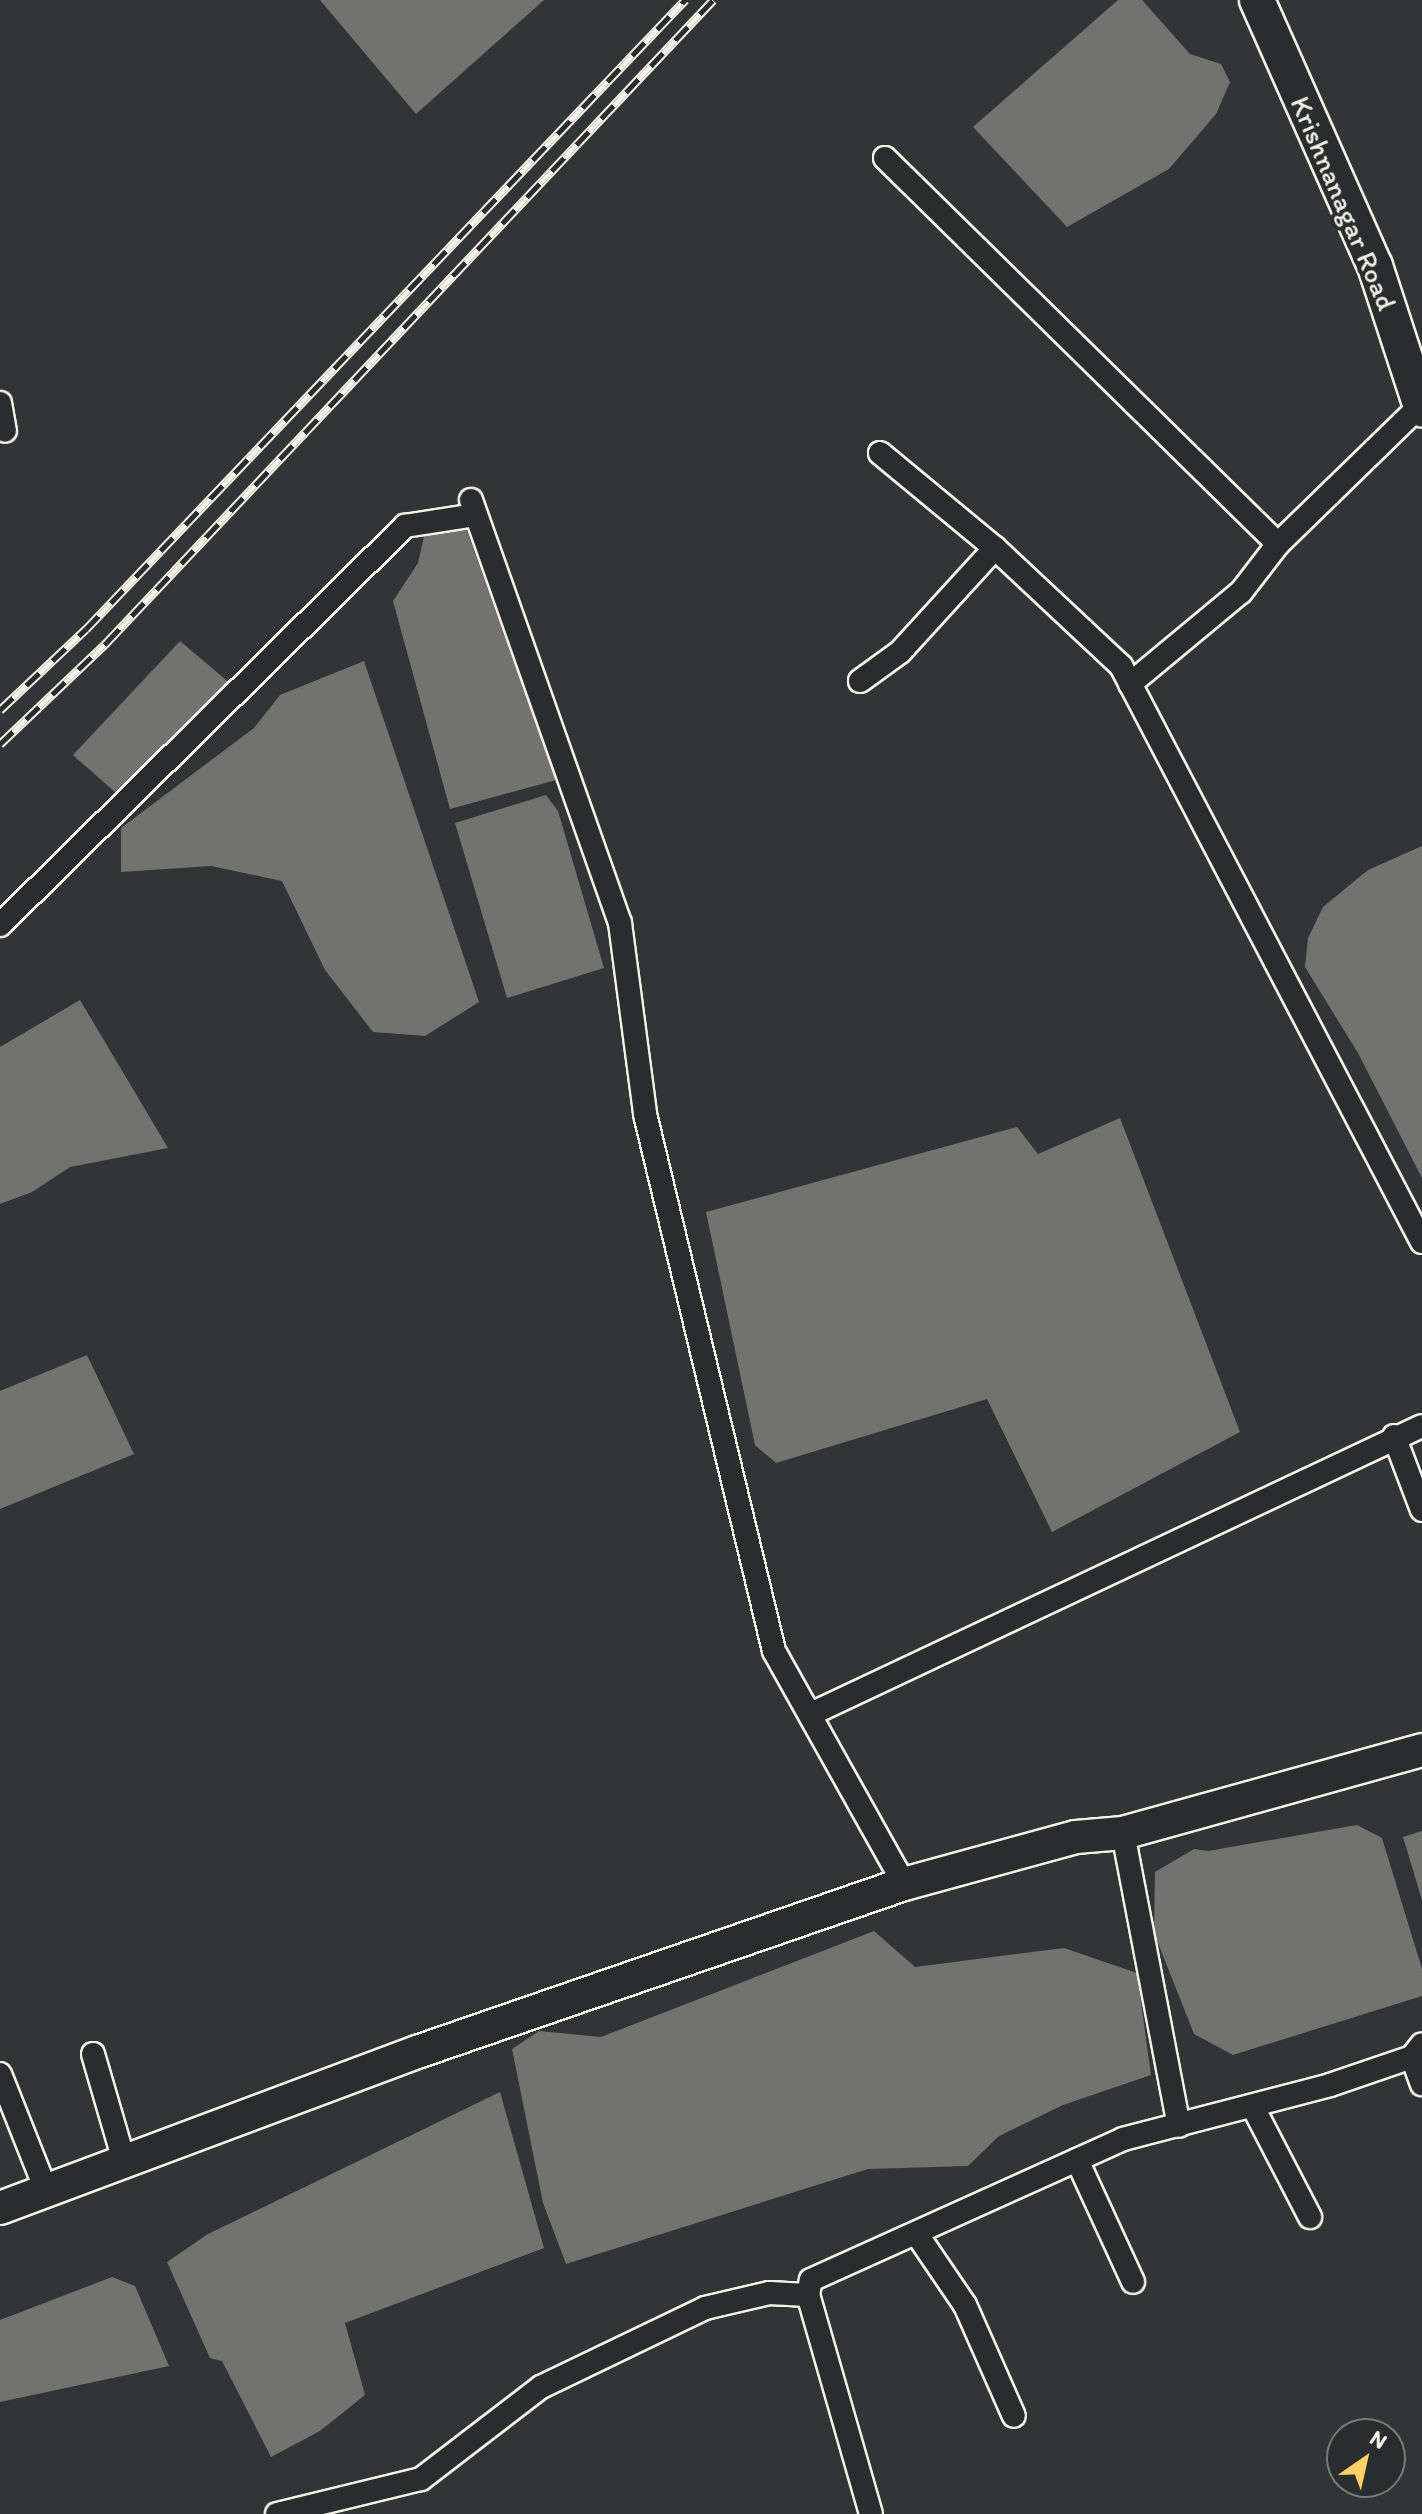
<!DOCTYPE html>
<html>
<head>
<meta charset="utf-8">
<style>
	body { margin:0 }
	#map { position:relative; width:1422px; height:2514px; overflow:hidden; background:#323535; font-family:Itim,sans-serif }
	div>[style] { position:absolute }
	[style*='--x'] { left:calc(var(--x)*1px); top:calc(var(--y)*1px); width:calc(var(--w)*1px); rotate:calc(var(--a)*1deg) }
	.water>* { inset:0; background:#727370 }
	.roads { filter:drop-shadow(2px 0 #f4f1e8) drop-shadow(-2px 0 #f4f1e8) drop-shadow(0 2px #f4f1e8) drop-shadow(0 -2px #f4f1e8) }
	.street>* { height:22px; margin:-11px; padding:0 11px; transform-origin:11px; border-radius:11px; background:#2a2d2e }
	.secondary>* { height:32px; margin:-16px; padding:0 16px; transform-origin:16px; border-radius:16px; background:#2a2d2e }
	.primary>* { height:34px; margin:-17px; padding:0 17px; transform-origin:17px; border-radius:17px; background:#2a2d2e }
	.rail>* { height:9px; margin-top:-4.5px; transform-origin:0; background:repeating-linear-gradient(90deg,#2a2d2e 0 18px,#f4f1e8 0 36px); box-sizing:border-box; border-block:2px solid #f4f1e8 }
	span { translate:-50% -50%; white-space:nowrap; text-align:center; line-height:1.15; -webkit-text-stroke:8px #2a2d2e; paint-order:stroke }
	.street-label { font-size:28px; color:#f4f1e8 }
	.north { position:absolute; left:1326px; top:2418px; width:80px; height:80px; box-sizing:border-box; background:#2a2d2e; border:2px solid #7b7b78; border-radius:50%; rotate:34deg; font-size:22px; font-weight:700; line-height:32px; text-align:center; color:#f4f1e8 }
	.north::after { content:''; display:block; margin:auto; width:28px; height:36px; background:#ffd166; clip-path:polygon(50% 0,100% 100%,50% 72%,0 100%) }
</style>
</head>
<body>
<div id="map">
	<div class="water">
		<div style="clip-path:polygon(320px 0,544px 0,416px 114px)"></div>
		<div style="clip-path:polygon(1118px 0,1142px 0,1190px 54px,1221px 64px,1230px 82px,1216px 114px,1169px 169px,1067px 227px,973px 127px)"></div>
		<div style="clip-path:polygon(466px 528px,556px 780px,450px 809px,393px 601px,418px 563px,425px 532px)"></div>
		<div style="clip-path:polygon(180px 641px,232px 685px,167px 771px,115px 792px,73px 755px)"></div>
		<div style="clip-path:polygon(364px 661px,479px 1002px,425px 1036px,373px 1032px,325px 970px,282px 881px,211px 866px,121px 872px,121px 828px,254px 728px,280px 695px)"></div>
		<div style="clip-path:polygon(546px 795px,558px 811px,604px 968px,507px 998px,455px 823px)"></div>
		<div style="clip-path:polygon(1422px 846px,1422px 1178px,1358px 1053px,1305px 967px,1308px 938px,1323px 907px,1368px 870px)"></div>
		<div style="clip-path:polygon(80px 1000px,168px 1148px,70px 1167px,32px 1192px,0 1204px,0 1047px)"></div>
		<div style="clip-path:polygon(1120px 1118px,1240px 1432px,1052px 1532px,987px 1399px,776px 1463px,755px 1445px,706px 1212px,1017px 1127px,1038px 1154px)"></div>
		<div style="clip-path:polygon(87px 1355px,134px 1454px,0 1509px,0 1391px)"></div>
		<div style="clip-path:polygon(1357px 1825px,1382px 1838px,1422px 1969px,1422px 1996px,1233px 2055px,1194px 2034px,1154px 1933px,1155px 1872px,1194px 1849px,1208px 1851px)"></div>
		<div style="clip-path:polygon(1422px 1831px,1422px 1900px,1403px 1837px)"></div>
		<div style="clip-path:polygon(874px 1931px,915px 1967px,1064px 1948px,1137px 1973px,1151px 2075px,1063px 2105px,999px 2136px,968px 2166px,868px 2169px,566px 2264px,543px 2203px,512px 2049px,539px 2031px,601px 2037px)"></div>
		<div style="clip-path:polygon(500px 2092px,544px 2248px,345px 2323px,365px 2395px,320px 2431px,271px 2457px,222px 2361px,210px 2358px,167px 2262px,208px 2234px)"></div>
		<div style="clip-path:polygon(112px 2277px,135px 2286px,169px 2366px,0 2402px,0 2320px)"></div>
	</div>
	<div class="roads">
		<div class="street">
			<div style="--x:885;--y:158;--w:551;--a:44.49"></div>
			<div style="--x:0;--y:403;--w:28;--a:80"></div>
			<div style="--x:880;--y:453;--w:149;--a:39.6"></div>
			<div style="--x:995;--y:548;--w:173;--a:43.1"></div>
			<div style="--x:1121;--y:666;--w:650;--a:62.41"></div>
			<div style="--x:471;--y:500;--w:448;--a:70.6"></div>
			<div style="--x:620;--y:923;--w:193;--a:82.5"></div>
			<div style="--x:645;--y:1114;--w:552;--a:76.49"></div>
			<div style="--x:774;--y:1651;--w:267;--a:60.8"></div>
			<div style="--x:860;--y:681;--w:49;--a:-35.9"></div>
			<div style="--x:900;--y:652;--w:141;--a:-47.6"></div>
			<div style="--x:1130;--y:684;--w:144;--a:-39.7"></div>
			<div style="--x:1241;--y:592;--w:61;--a:-52.4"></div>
			<div style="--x:1278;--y:544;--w:198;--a:-44.2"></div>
			<div style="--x:1420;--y:406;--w:8;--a:-76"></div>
			<div style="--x:0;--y:925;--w:569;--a:-44.57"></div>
			<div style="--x:405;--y:526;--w:71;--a:-8.9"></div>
			<div style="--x:1394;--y:1436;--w:79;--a:69.3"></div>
			<div style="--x:811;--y:1714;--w:675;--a:-25.24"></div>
			<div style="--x:1123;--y:1833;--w:298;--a:79.2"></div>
			<div style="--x:93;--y:2054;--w:111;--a:73.8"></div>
			<div style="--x:1412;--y:2057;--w:29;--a:70"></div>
			<div style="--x:0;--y:2074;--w:125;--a:68.4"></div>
			<div style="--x:1253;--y:2107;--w:124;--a:62.6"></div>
			<div style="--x:1077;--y:2160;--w:134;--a:65.3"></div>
			<div style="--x:916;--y:2233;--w:87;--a:55.8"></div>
			<div style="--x:965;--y:2305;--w:121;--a:66.2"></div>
			<div style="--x:277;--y:2514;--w:148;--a:-13.7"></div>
			<div style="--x:421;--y:2479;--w:151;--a:-37.5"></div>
			<div style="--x:541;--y:2387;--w:182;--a:-25.7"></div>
			<div style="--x:705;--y:2308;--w:66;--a:-13.2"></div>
			<div style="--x:769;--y:2293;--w:39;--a:3"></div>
			<div style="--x:871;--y:2514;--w:228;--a:-106"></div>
			<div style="--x:808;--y:2295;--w:15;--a:-79"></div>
			<div style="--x:811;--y:2280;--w:342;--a:-24.3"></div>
			<div style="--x:1123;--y:2139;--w:214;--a:-14.6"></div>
			<div style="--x:1330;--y:2085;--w:87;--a:-18.9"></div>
			<div style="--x:1412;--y:2057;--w:16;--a:-52"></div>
		</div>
		<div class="secondary">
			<div style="--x:0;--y:2208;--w:448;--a:-20.5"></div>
			<div style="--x:420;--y:2051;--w:512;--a:-19.04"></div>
			<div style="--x:904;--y:1884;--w:178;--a:-15.3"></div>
			<div style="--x:1076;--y:1837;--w:47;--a:-4.9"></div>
			<div style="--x:1123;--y:1833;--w:310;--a:-15.5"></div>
		</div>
		<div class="primary">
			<div style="--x:1257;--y:0;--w:291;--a:66.1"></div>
			<div style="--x:1375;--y:266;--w:151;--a:71.9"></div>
		</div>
	</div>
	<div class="rail">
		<div style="--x:0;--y:710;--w:118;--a:-43.3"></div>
		<div style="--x:86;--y:629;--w:869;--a:-46.4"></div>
		<div style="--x:0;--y:744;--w:148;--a:-43.6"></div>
		<div style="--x:107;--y:642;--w:883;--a:-46.65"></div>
	</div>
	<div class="street-label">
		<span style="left:1344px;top:203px;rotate:67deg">Krishnanagar Road</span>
	</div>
	<div class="north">N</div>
</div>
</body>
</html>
